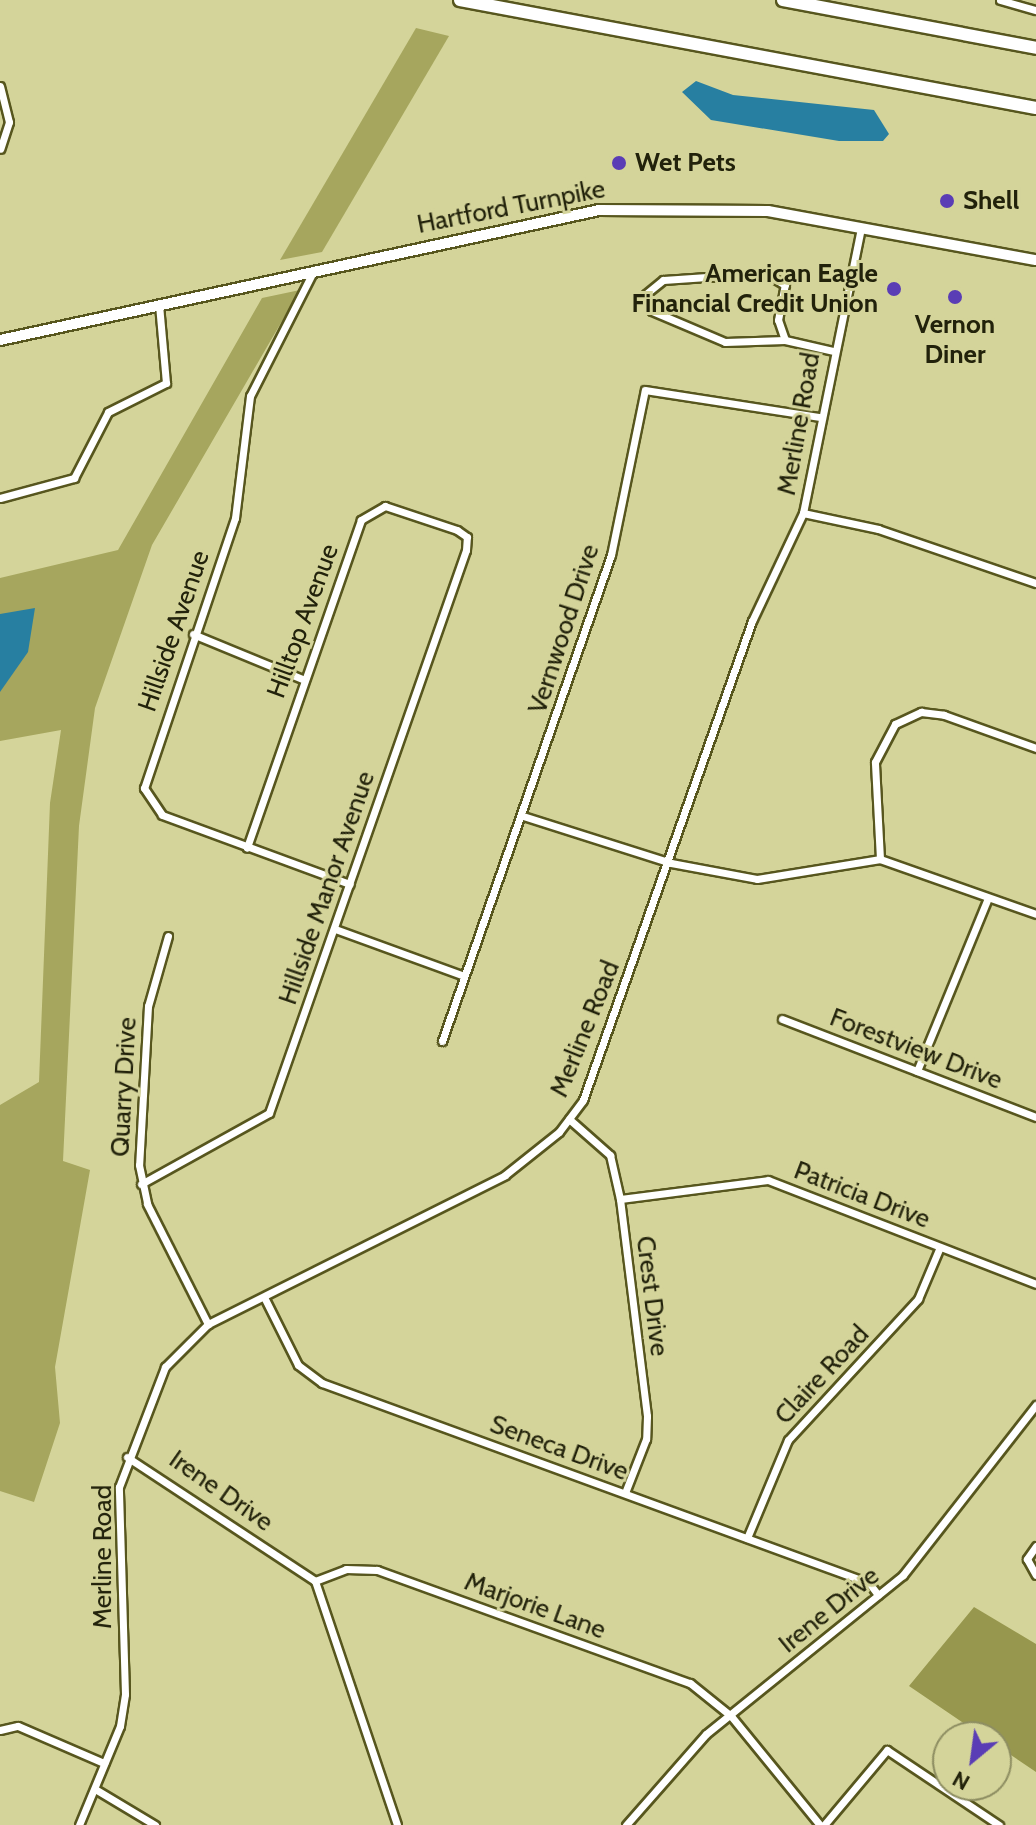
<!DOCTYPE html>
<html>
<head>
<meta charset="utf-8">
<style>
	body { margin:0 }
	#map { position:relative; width:1036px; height:1825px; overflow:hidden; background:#d4d49a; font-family:Cabin,sans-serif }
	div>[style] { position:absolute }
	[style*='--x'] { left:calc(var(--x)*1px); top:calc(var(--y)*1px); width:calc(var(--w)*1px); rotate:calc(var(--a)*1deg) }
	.green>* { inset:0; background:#a6a65e }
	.forest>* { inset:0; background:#97974e }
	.water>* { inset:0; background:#277fa1 }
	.roads { filter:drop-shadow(2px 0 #57561e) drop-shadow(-2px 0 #57561e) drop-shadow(0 2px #57561e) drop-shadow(0 -2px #57561e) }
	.street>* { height:7px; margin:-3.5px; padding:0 3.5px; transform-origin:3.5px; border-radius:3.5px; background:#fff }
	.secondary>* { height:10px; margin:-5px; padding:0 5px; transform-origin:5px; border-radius:5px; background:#fff }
	.highway>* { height:12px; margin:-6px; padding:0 6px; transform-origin:6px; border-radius:6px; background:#fff }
	.dots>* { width:22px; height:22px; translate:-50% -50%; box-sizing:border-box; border:4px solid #d4d49a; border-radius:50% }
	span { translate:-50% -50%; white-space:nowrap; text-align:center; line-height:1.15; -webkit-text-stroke:6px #d4d49a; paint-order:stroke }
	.poi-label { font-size:26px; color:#22220b; font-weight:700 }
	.left { translate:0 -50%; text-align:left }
	.right { translate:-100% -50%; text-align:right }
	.street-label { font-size:26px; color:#22220b }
	.north { position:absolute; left:932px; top:1721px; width:80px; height:80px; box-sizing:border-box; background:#d4d49a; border:2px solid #8d8d61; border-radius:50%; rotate:209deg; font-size:22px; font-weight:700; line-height:32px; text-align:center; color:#22220b }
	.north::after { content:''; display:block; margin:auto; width:28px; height:36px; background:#5a3db5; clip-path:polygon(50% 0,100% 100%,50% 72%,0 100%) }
</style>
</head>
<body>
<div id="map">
	<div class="green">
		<div style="clip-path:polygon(416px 28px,449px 36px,322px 252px,280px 260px)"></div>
		<div style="clip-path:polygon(300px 290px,152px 545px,95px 708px,79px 826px,63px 1161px,90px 1170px,55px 1367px,60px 1423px,34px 1502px,0 1491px,0 1105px,39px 1082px,50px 803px,61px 730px,0 741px,0 578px,118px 550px,262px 298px)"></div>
	</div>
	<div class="forest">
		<div style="clip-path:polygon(974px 1607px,1036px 1644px,1036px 1772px,996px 1745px,996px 1737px,984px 1737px,909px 1686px)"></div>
	</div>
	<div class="water">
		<div style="clip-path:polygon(696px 81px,733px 95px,874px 110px,889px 134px,883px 141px,839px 141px,711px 120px,682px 92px)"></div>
		<div style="clip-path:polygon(35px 608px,28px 652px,0 692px,0 614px)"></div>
	</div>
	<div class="roads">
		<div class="street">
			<div style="--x:1000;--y:0;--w:37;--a:16"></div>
			<div style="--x:0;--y:86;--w:37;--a:76"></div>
			<div style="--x:9;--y:122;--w:28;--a:108"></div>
			<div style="--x:314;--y:270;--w:141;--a:116.9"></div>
			<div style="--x:250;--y:396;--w:123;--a:97"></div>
			<div style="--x:235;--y:518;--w:285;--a:108.6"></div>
			<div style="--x:144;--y:788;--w:32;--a:56"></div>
			<div style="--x:162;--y:815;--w:200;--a:20.2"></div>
			<div style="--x:785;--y:340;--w:21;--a:-109"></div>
			<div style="--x:778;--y:320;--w:36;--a:-79"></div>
			<div style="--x:785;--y:285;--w:23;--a:-149"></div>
			<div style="--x:765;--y:273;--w:102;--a:176.1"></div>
			<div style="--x:663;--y:280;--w:22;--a:141"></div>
			<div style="--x:646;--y:294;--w:18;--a:71"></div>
			<div style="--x:652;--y:311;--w:79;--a:23"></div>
			<div style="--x:725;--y:342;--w:60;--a:-1.9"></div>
			<div style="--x:785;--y:340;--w:49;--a:12.9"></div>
			<div style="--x:0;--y:498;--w:77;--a:-15.1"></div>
			<div style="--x:74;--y:478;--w:74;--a:-62.7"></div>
			<div style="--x:108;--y:412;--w:65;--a:-26.6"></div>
			<div style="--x:166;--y:383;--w:79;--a:-95.1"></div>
			<div style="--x:803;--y:513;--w:77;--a:12"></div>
			<div style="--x:878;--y:529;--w:167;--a:18.9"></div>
			<div style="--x:193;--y:634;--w:118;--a:22.4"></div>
			<div style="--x:523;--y:816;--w:155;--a:17.6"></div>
			<div style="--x:671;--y:863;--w:87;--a:10.5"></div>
			<div style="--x:757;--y:879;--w:125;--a:-9.2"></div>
			<div style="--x:880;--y:859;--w:165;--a:19.4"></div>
			<div style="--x:880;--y:859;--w:97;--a:-93"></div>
			<div style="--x:875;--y:762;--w:43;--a:-62.2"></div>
			<div style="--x:895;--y:724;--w:29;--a:-25"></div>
			<div style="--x:921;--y:712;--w:23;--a:7"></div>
			<div style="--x:944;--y:715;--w:98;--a:19.7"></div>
			<div style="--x:335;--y:929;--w:137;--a:20"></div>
			<div style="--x:168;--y:936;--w:73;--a:105.9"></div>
			<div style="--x:148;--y:1006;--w:159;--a:93.2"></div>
			<div style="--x:139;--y:1165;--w:40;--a:78"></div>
			<div style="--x:147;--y:1204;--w:135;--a:63.1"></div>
			<div style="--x:782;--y:1019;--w:272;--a:21.1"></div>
			<div style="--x:442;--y:1041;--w:515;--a:-70.83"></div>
			<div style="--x:611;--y:555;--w:168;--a:-78.4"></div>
			<div style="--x:645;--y:390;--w:177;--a:8.8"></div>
			<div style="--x:917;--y:1071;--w:187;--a:-67.7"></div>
			<div style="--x:569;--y:1119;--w:55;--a:41.3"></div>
			<div style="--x:610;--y:1155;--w:45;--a:77.2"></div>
			<div style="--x:620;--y:1199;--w:219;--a:82.9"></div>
			<div style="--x:647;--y:1416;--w:23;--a:92"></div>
			<div style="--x:646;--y:1439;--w:58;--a:111.3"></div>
			<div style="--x:141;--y:1184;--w:146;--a:-29"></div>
			<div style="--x:269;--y:1113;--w:596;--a:-70.71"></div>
			<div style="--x:466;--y:550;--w:13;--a:-86"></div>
			<div style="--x:467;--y:537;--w:12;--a:-145"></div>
			<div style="--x:457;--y:530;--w:76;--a:-161.6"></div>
			<div style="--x:385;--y:506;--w:28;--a:150"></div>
			<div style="--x:361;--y:520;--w:347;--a:109.2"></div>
			<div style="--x:620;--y:1199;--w:149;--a:-7.3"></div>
			<div style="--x:768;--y:1180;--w:287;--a:21.2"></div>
			<div style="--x:264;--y:1297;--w:76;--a:63.4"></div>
			<div style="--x:298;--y:1365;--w:30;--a:37"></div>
			<div style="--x:322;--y:1383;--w:582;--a:20.08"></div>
			<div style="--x:869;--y:1583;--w:15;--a:53"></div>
			<div style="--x:127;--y:1457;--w:225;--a:33.4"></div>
			<div style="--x:315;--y:1581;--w:257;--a:71.4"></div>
			<div style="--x:747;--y:1538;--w:106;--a:-67.3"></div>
			<div style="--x:788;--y:1440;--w:192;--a:-47.3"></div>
			<div style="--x:918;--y:1299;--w:56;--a:-67.1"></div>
			<div style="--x:1036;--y:1546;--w:16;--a:125"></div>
			<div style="--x:1027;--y:1559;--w:18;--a:61"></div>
			<div style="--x:315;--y:1581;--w:33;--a:-21"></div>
			<div style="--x:346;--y:1569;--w:31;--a:2"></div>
			<div style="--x:377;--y:1570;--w:333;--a:19.9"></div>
			<div style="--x:690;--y:1683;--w:53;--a:38.8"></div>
			<div style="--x:731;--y:1716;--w:141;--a:50.8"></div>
			<div style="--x:0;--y:1730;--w:18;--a:-13"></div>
			<div style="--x:18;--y:1726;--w:94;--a:23.3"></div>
			<div style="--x:95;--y:1789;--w:70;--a:31"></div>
			<div style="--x:79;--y:1825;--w:107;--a:-67.5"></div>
			<div style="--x:120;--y:1726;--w:32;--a:-81"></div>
			<div style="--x:125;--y:1694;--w:207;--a:-91.7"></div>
			<div style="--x:119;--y:1487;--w:129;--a:-69"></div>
			<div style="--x:165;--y:1367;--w:61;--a:-45"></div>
			<div style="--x:208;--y:1324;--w:332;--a:-26.6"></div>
			<div style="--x:505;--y:1175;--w:69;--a:-38.5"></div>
			<div style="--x:559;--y:1132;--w:40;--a:-53"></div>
			<div style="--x:583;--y:1100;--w:508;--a:-70.57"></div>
			<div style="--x:752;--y:621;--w:119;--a:-64.7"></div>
			<div style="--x:803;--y:513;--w:291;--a:-78.5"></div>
			<div style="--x:626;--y:1825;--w:121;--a:-48.7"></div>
			<div style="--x:706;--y:1734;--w:253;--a:-38.9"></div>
			<div style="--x:903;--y:1575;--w:216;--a:-52"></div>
			<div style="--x:824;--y:1825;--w:98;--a:-50"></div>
			<div style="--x:887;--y:1750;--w:135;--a:33.8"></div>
		</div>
		<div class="secondary">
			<div style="--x:0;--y:340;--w:613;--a:-12.24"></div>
			<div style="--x:599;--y:210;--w:169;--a:0.3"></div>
			<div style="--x:768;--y:211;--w:272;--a:10.4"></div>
		</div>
		<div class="highway">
			<div style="--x:460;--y:0;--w:586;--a:10.62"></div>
			<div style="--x:783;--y:0;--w:258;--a:10.7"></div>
		</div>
	</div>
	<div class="dots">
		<div style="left:619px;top:163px;background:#5a3db5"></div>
		<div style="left:947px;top:201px;background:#5a3db5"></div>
		<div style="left:894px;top:289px;background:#5a3db5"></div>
		<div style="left:955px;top:297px;background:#5a3db5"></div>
	</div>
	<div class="poi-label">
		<span class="left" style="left:635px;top:163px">Wet Pets</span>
		<span class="left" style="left:963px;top:201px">Shell</span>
		<span class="right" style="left:878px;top:289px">American Eagle<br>Financial Credit Union</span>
		<span style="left:955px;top:340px">Vernon<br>Diner</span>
	</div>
	<div class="street-label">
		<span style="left:511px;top:207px;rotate:-11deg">Hartford Turnpike</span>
		<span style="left:799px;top:424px;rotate:-80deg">Merline Road</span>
		<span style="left:303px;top:621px;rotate:-70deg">Hilltop Avenue</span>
		<span style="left:564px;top:629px;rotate:-72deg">Vernwood Drive</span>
		<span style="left:174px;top:631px;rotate:-71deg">Hillside Avenue</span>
		<span style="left:327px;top:888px;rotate:-71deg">Hillside Manor Avenue</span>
		<span style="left:585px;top:1029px;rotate:-68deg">Merline Road</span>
		<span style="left:916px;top:1049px;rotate:21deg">Forestview Drive</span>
		<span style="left:124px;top:1087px;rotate:-87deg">Quarry Drive</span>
		<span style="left:862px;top:1195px;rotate:21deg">Patricia Drive</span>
		<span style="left:652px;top:1296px;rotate:83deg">Crest Drive</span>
		<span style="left:822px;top:1375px;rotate:-47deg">Claire Road</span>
		<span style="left:559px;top:1448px;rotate:20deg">Seneca Drive</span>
		<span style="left:221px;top:1491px;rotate:35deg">Irene Drive</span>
		<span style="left:103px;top:1557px;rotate:-90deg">Merline Road</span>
		<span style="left:535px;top:1606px;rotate:20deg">Marjorie Lane</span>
		<span style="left:829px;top:1610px;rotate:-39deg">Irene Drive</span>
	</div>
	<div class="north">N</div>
</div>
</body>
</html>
